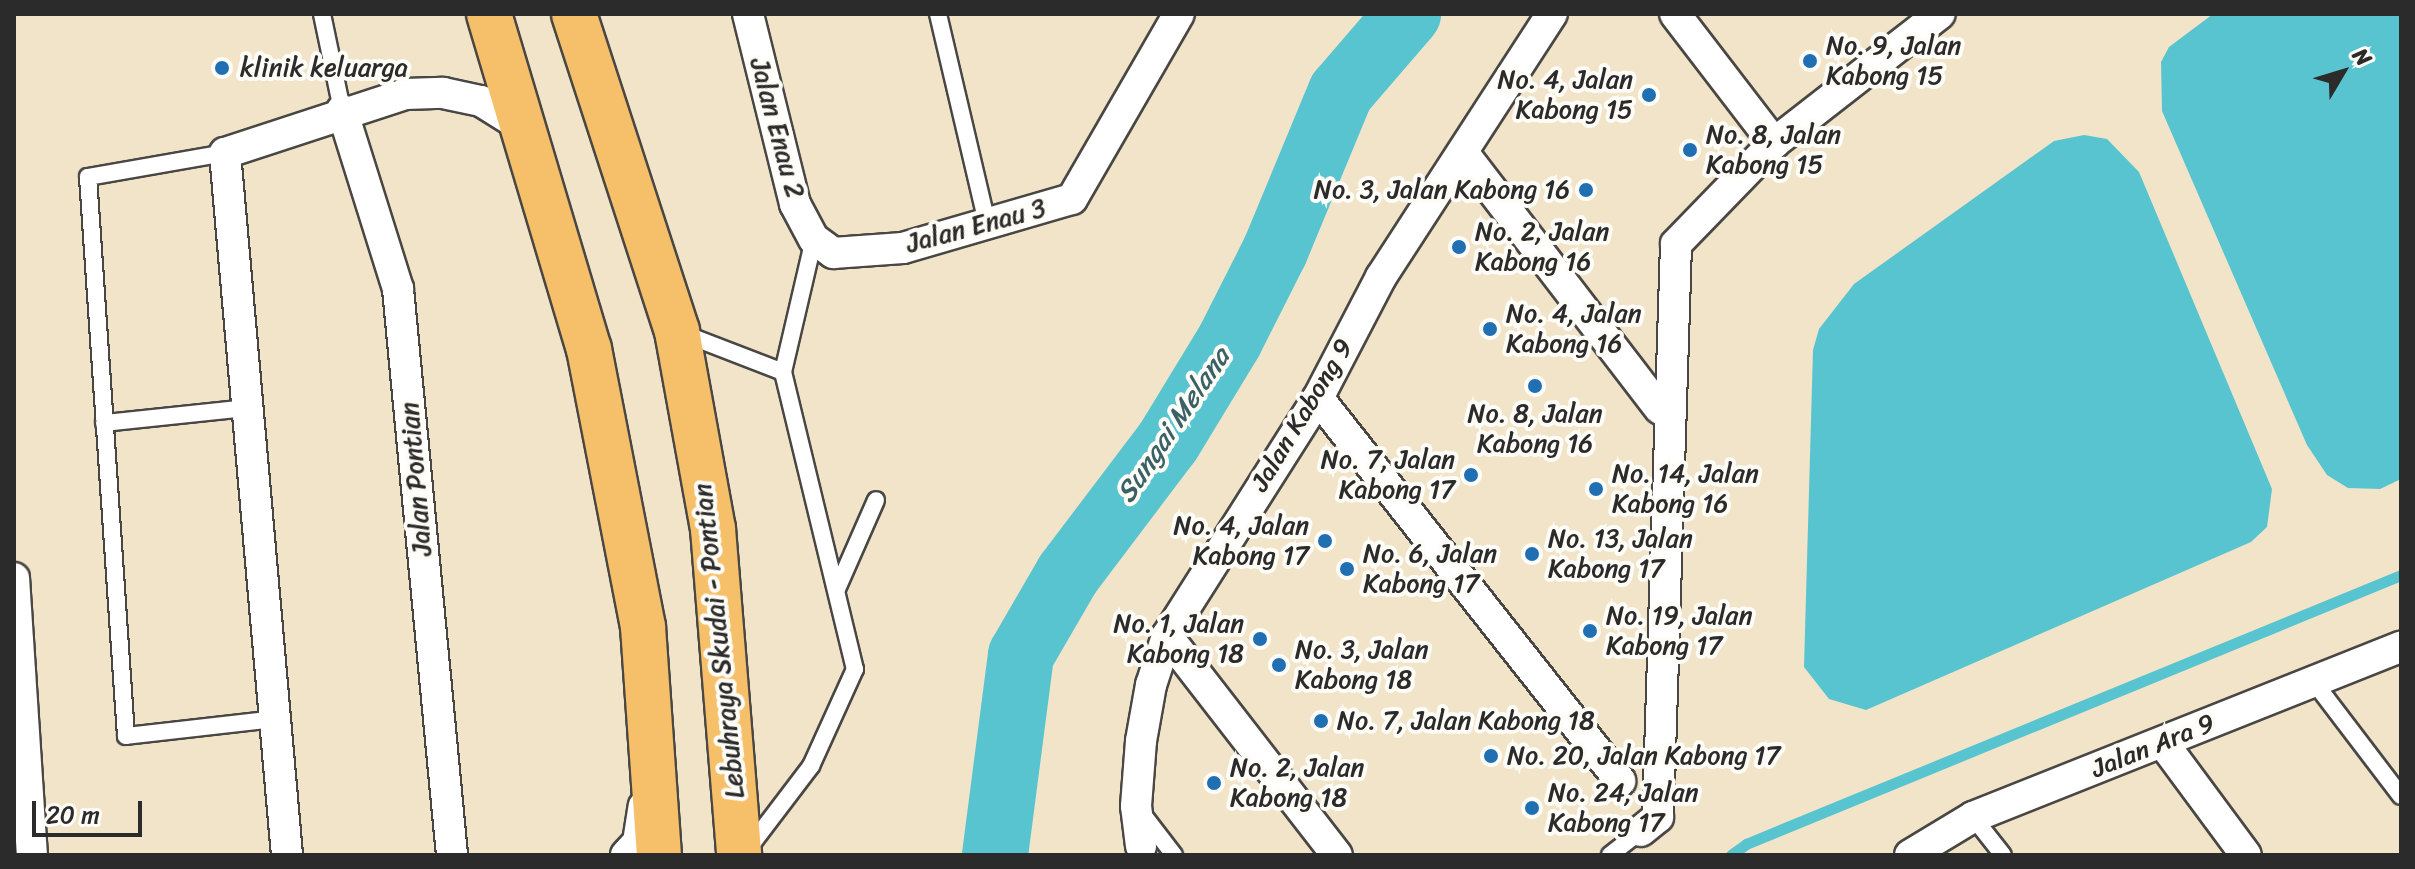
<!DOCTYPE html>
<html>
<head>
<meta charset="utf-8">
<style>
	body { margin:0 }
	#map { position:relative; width:2415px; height:869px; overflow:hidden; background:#f1e4c9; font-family:Sriracha,sans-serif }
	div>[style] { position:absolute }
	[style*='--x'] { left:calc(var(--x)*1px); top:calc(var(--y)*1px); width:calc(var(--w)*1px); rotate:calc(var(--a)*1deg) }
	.water>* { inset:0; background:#57c4d0 }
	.stream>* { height:11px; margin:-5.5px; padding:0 5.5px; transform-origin:5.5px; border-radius:5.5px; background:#57c4d0 }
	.river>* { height:66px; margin:-33px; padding:0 33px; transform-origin:33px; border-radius:33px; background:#57c4d0 }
	.roads { filter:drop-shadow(2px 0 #494743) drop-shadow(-2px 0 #494743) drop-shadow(0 2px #494743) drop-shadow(0 -2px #494743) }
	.lane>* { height:16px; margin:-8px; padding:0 8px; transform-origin:8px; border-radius:8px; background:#fff }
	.street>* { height:30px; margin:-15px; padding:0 15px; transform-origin:15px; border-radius:15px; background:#fff }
	.highway>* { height:44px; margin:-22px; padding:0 22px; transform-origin:22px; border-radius:22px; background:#f6c06b }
	.dots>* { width:22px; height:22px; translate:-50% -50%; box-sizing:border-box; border:4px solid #fdfcf7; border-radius:50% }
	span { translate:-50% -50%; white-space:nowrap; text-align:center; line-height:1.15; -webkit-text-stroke:8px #fdfcf7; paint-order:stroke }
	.poi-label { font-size:26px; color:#2b2b2b }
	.left { translate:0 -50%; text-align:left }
	.right { translate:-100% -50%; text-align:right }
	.street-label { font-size:26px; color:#2b2b2b }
	.water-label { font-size:28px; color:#3a6165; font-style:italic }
	.frame { position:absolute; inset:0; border:16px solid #2b2b2b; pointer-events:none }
	.north { position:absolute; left:2303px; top:32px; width:80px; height:80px; -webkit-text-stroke:6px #fdfcf7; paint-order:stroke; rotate:52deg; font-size:22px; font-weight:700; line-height:32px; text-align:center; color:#2b2b2b }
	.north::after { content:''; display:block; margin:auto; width:28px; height:36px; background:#2b2b2b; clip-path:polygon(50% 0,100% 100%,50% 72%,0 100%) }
	.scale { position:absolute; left:32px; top:801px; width:110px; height:36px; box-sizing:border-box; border:4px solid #2b2b2b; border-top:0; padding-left:10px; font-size:24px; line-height:28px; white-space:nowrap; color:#2b2b2b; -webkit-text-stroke:6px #fdfcf7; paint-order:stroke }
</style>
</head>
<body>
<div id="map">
	<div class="water">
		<div style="clip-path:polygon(2213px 14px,2401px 14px,2401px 479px,2380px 489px,2348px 488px,2327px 475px,2307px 445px,2162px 111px,2161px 62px,2169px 47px)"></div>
		<div style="clip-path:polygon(2084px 135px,2107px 139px,2139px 172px,2272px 489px,2267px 527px,2251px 542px,1866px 710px,1829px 699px,1804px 667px,1813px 350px,1819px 329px,1854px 284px,2054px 141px)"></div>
	</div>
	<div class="stream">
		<div style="--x:1731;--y:855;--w:19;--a:-36"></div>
		<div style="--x:1746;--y:844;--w:708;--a:-22.33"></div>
	</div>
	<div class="river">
		<div style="--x:995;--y:855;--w:202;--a:-82.6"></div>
		<div style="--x:1021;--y:655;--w:94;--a:-59.9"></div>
		<div style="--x:1068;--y:574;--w:166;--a:-52.9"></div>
		<div style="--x:1168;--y:442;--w:119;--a:-58.7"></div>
		<div style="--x:1230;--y:340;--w:100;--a:-63.2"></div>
		<div style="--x:1275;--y:251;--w:172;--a:-67.5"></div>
		<div style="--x:1341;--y:92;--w:103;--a:-49.3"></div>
	</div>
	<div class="roads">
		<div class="lane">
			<div style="--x:322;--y:14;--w:98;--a:78.2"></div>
			<div style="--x:938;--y:14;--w:219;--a:76.8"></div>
			<div style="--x:225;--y:153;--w:139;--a:170.1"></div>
			<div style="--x:88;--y:177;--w:560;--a:86.11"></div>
			<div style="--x:126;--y:736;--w:150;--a:-6.5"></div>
			<div style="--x:682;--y:333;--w:108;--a:21.1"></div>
			<div style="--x:783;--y:372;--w:306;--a:76.4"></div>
			<div style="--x:855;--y:669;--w:107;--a:114.4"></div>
			<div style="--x:811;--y:766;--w:104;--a:127.2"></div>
			<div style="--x:783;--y:372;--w:137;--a:-76.9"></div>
			<div style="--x:104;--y:423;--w:144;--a:-6"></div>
			<div style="--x:837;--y:589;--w:97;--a:-66.3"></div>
			<div style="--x:2314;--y:682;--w:143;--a:52.7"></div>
			<div style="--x:1141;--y:812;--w:54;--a:52.5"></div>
			<div style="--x:1973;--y:817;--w:48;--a:51.7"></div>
			<div style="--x:1610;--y:855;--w:39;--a:-38"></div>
		</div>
		<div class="street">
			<div style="--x:748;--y:14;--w:196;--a:76.1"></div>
			<div style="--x:795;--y:204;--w:40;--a:62"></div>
			<div style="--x:814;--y:239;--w:24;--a:36"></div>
			<div style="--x:833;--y:253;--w:70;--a:-4.1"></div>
			<div style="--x:903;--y:248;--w:176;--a:-16.2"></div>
			<div style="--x:1072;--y:199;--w:214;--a:-60"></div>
			<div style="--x:1675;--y:14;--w:163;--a:52.5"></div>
			<div style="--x:342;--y:110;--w:188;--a:72.6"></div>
			<div style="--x:398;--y:289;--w:569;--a:84.55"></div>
			<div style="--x:1465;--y:155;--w:320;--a:52.5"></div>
			<div style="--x:1318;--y:398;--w:488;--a:51.7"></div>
			<div style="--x:14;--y:578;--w:278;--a:86.3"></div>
			<div style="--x:1167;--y:636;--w:277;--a:52.2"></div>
			<div style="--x:2163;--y:743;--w:139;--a:53.5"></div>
			<div style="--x:1641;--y:831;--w:22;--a:-39"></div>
			<div style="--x:1658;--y:817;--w:573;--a:-88.2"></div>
			<div style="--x:1676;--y:244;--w:141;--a:-45.9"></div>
			<div style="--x:1774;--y:143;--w:210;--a:-37.9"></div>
			<div style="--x:1141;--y:846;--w:40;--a:-97.1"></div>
			<div style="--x:1136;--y:806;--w:65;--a:-85.6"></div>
			<div style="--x:1141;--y:741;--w:57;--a:-79.9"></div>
			<div style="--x:1151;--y:685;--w:52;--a:-71.9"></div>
			<div style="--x:1167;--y:636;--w:282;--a:-57.6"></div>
			<div style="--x:1318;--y:398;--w:136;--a:-62.5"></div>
			<div style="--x:1381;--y:277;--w:314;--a:-57"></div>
			<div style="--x:287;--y:855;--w:705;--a:-95.05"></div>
			<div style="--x:225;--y:153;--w:189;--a:-18.1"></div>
			<div style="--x:405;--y:94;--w:38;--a:-2"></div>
			<div style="--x:443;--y:93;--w:39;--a:12"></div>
			<div style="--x:481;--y:101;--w:51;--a:32.1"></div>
			<div style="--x:626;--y:855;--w:18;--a:-47"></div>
			<div style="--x:638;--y:842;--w:36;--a:-81"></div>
			<div style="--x:1910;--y:855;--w:74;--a:-31.1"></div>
			<div style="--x:1973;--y:817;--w:461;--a:-21.7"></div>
		</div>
		<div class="highway">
			<div style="--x:489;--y:14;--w:350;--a:73.4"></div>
			<div style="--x:589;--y:349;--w:283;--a:79"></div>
			<div style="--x:643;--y:627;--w:229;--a:86"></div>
			<div style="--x:574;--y:14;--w:333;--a:72"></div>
			<div style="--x:677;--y:331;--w:201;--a:79.7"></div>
			<div style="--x:713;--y:529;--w:327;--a:85.4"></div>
		</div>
	</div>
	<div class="dots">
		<div style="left:1810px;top:61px;background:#1f6fb2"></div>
		<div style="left:222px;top:68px;background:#1f6fb2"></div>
		<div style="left:1649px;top:95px;background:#1f6fb2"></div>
		<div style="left:1690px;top:150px;background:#1f6fb2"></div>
		<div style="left:1586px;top:190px;background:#1f6fb2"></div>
		<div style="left:1459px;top:247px;background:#1f6fb2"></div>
		<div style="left:1490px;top:329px;background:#1f6fb2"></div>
		<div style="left:1535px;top:386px;background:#1f6fb2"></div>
		<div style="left:1471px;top:475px;background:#1f6fb2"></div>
		<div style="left:1596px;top:489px;background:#1f6fb2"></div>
		<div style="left:1325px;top:541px;background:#1f6fb2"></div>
		<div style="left:1532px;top:554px;background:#1f6fb2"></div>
		<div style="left:1347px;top:569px;background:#1f6fb2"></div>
		<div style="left:1590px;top:631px;background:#1f6fb2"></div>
		<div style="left:1260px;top:639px;background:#1f6fb2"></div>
		<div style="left:1279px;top:665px;background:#1f6fb2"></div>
		<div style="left:1321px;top:721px;background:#1f6fb2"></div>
		<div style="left:1491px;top:756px;background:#1f6fb2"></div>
		<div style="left:1214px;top:783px;background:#1f6fb2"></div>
		<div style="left:1532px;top:808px;background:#1f6fb2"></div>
	</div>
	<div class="poi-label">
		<span class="left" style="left:1826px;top:61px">No. 9, Jalan<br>Kabong 15</span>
		<span class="left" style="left:240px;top:68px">klinik keluarga</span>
		<span class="right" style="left:1633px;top:95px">No. 4, Jalan<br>Kabong 15</span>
		<span class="left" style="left:1706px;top:150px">No. 8, Jalan<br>Kabong 15</span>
		<span class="right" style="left:1570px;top:190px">No. 3, Jalan Kabong 16</span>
		<span class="left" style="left:1475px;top:247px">No. 2, Jalan<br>Kabong 16</span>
		<span class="left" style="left:1506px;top:329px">No. 4, Jalan<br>Kabong 16</span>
		<span style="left:1535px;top:429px">No. 8, Jalan<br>Kabong 16</span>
		<span class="right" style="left:1455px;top:475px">No. 7, Jalan<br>Kabong 17</span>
		<span class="left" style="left:1612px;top:489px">No. 14, Jalan<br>Kabong 16</span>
		<span class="right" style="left:1309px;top:541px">No. 4, Jalan<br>Kabong 17</span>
		<span class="left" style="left:1548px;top:554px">No. 13, Jalan<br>Kabong 17</span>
		<span class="left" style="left:1363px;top:569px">No. 6, Jalan<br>Kabong 17</span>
		<span class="left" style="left:1606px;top:631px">No. 19, Jalan<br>Kabong 17</span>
		<span class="right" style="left:1244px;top:639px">No. 1, Jalan<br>Kabong 18</span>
		<span class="left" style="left:1295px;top:665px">No. 3, Jalan<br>Kabong 18</span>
		<span class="left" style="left:1337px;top:721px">No. 7, Jalan Kabong 18</span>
		<span class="left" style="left:1507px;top:756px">No. 20, Jalan Kabong 17</span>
		<span class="left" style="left:1230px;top:783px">No. 2, Jalan<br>Kabong 18</span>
		<span class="left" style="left:1548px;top:808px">No. 24, Jalan<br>Kabong 17</span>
	</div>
	<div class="street-label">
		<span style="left:777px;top:128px;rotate:75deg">Jalan Enau 2</span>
		<span style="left:976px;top:226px;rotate:-15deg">Jalan Enau 3</span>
		<span style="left:1302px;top:415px;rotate:-59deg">Jalan Kabong 9</span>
		<span style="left:416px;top:479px;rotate:-95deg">Jalan Pontian</span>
		<span style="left:719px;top:641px;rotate:-96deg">Lebuhraya Skudai - Pontian</span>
		<span style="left:2153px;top:746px;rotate:-22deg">Jalan Ara 9</span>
	</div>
	<div class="water-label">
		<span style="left:1173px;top:425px;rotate:-56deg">Sungai Melana</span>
	</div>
	<div class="frame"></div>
	<div class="north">N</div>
	<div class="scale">20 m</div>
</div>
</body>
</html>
